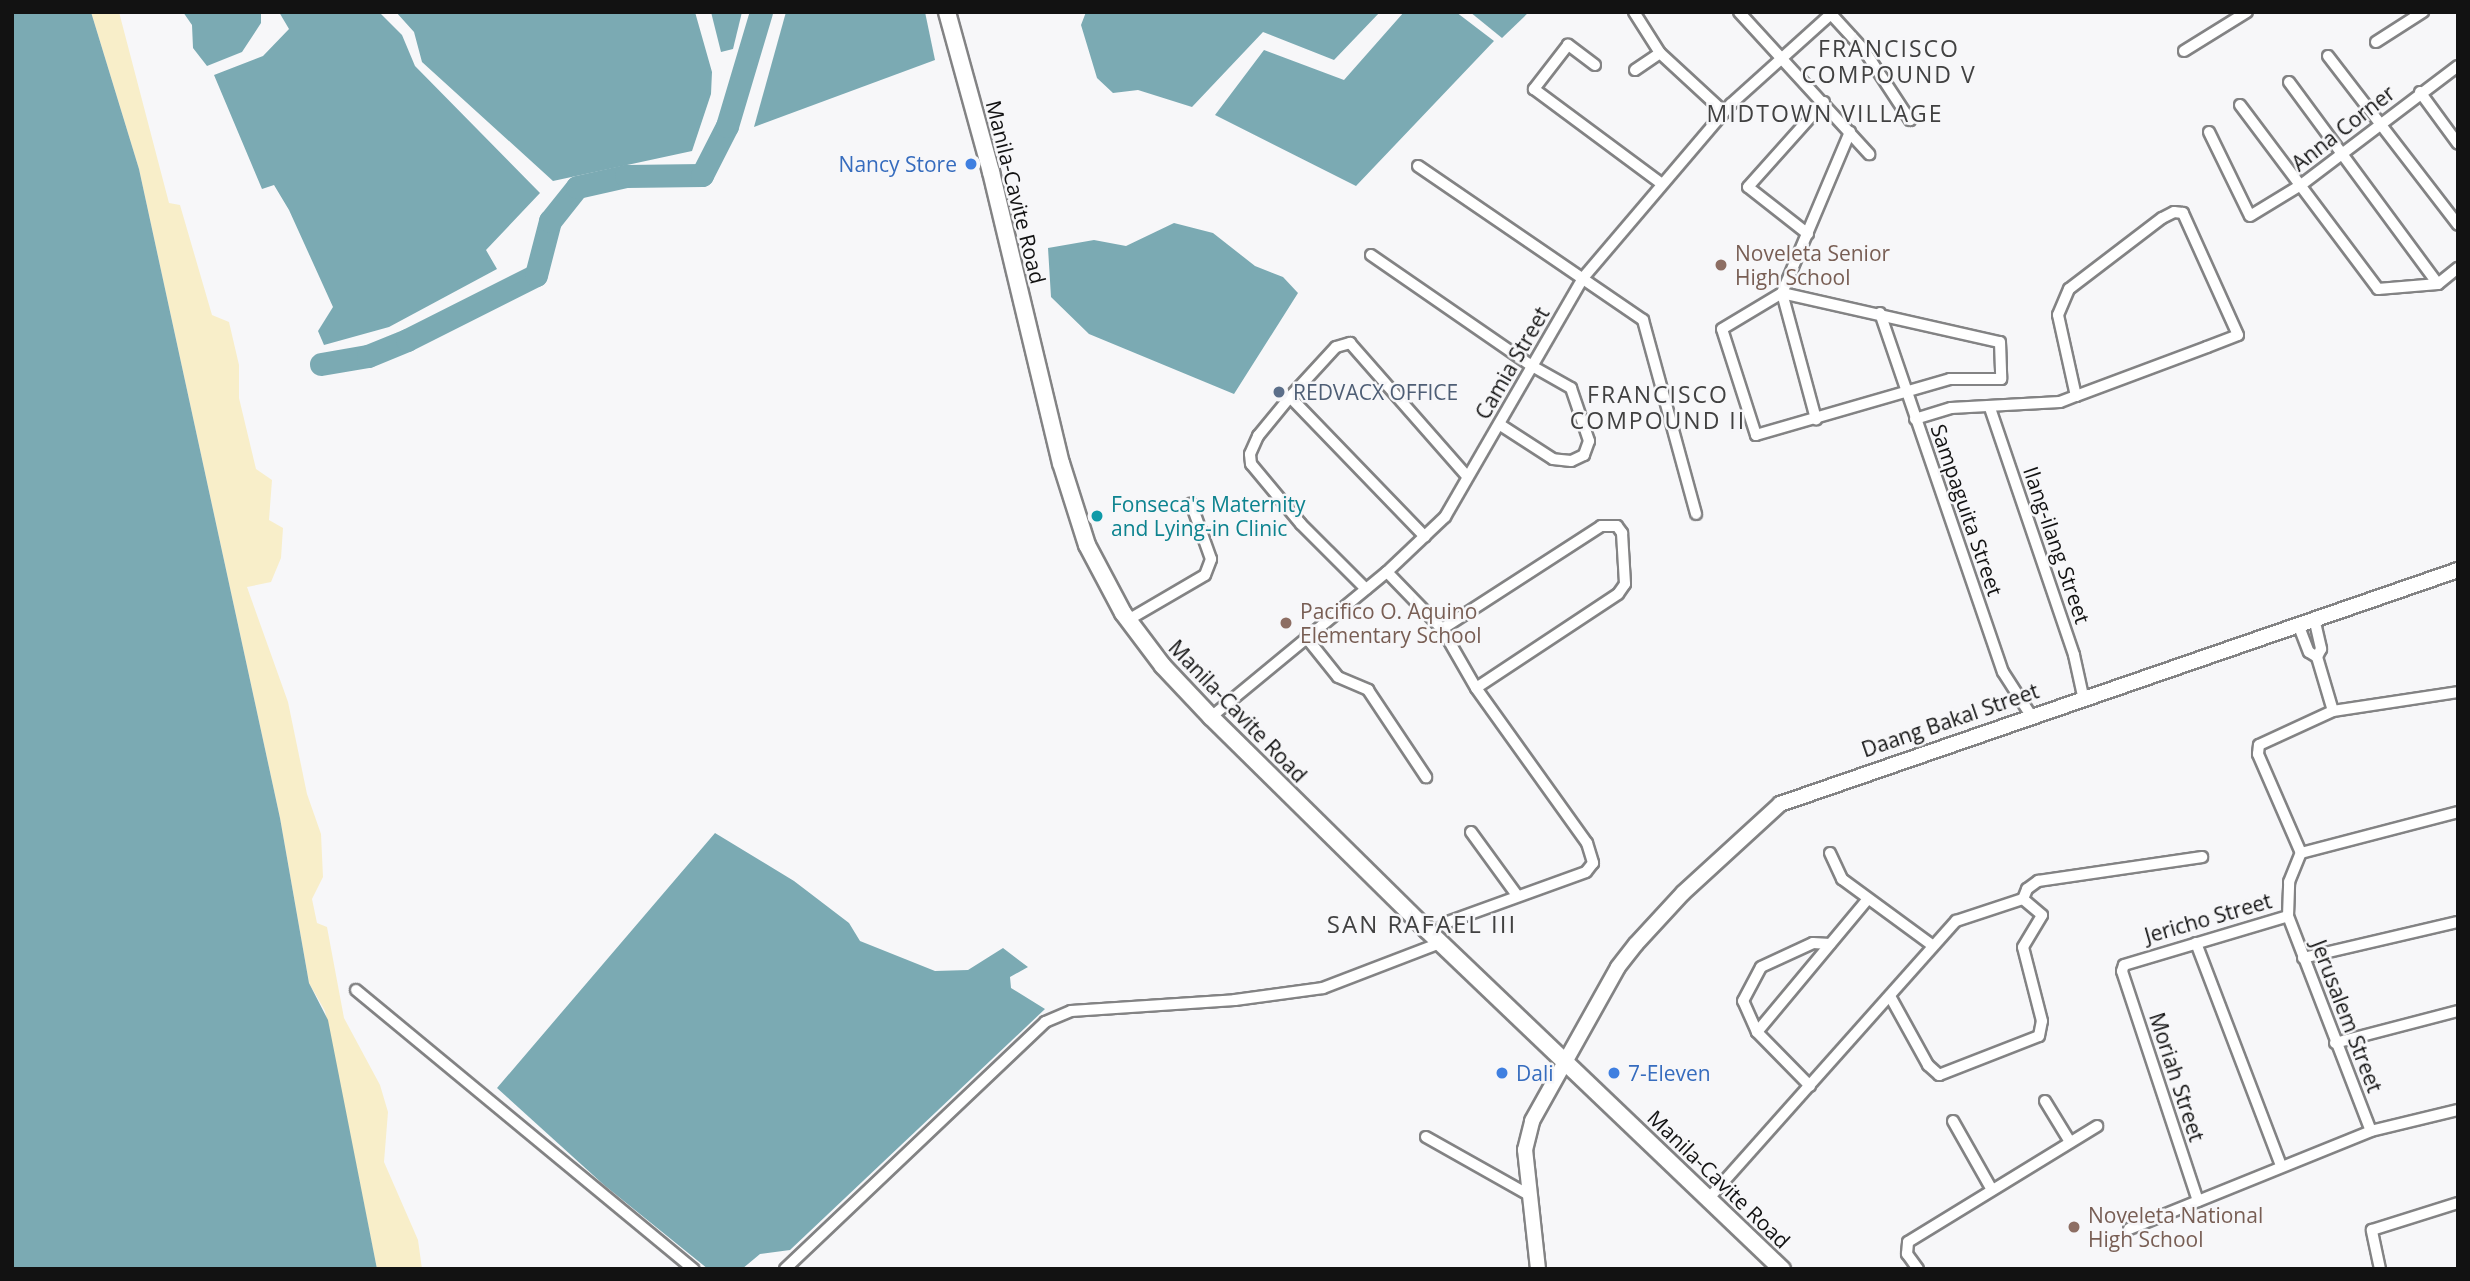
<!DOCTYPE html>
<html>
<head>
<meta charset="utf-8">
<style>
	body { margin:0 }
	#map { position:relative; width:2470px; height:1281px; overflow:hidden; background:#f7f7f9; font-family:"Open Sans",sans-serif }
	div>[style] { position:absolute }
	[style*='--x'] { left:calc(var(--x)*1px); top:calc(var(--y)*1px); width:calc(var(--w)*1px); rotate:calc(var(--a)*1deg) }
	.sand>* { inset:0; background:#f8eec9 }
	.water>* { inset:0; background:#7baab3 }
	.river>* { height:23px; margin:-11.5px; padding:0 11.5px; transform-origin:11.5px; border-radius:11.5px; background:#7baab3 }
	.minor-tunnel>* { height:10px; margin-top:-5px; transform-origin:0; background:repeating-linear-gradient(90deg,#d5d5d6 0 10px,transparent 0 15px) }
	.roads { filter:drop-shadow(2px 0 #838384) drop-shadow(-2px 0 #838384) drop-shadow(0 2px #838384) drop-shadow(0 -2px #838384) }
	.minor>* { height:10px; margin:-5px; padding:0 5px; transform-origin:5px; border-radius:5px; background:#fff }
	.tertiary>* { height:14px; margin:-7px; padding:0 7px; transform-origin:7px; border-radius:7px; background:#fff }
	.secondary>* { height:16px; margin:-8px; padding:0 8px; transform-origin:8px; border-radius:8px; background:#fff }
	.dots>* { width:19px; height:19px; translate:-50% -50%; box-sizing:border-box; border:4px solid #f7f7f9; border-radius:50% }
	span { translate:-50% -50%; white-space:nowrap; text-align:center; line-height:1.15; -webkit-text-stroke:5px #f7f7f9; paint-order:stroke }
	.street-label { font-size:21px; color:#121212 }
	.shop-label { font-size:21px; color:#366cbe }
	.right { translate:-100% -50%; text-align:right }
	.left { translate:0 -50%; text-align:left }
	.education-label { font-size:21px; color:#785e54 }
	.service-label { font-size:21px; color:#4e5e75 }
	.culture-label { font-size:21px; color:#0d838f }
	.neighbourhood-label { font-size:23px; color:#414141; letter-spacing:2px }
	.quarter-label { font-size:24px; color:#414141; letter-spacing:2px }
	.frame { position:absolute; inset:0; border:14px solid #121212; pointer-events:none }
</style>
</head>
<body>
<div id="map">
	<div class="sand">
		<div style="clip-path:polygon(91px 12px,119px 12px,169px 203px,180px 205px,212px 315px,229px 322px,239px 365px,239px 398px,256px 469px,272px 480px,269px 520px,283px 528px,281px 558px,271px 582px,247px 587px,288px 702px,307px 794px,321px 834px,323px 877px,312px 899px,317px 923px,327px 927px,344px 1018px,380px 1085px,388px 1112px,384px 1162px,418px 1240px,422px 1269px,377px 1269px,325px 1011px,309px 983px,280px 818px,139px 169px)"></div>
	</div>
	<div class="water">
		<div style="clip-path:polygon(12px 12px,91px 12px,139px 169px,280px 818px,309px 983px,328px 1020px,377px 1269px,12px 1269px)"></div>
		<div style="clip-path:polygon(183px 12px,261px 12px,261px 23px,242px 52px,207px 66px,193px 48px,192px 25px)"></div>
		<div style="clip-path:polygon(279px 12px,379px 12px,402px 35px,415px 66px,540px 193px,486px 250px,497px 269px,389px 327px,324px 345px,318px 331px,333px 307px,289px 210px,274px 185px,262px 189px,214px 75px,263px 56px,289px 29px)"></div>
		<div style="clip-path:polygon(396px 12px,695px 12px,712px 72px,711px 94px,692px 151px,553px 181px,422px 62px,414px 32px)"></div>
		<div style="clip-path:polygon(711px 12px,742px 12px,733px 49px,721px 52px)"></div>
		<div style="clip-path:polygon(786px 12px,925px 12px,935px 60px,754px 127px)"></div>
		<div style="clip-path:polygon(1086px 12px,1380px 12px,1334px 60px,1263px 32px,1192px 107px,1138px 90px,1113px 93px,1097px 78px,1081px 25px)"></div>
		<div style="clip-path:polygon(1404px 12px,1456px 12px,1494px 41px,1356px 186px,1215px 115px,1264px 50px,1344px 80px)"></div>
		<div style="clip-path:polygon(1470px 12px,1529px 12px,1502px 38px)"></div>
		<div style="clip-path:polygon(1174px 223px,1213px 233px,1255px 266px,1283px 277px,1298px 293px,1234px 394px,1089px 334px,1051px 297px,1048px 248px,1094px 240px,1126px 246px)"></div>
		<div style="clip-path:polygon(715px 833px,794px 881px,849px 923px,860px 941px,935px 971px,968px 970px,1003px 948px,1028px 967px,1010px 977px,1011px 988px,1045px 1009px,790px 1250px,760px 1254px,742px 1269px,708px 1269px,604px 1185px,497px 1088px)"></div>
	</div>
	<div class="river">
		<div style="--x:321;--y:364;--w:48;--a:-9.7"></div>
		<div style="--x:368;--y:356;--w:42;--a:-22.3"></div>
		<div style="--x:407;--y:340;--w:144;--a:-26.7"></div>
		<div style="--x:536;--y:275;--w:56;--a:-75.5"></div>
		<div style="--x:550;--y:221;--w:43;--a:-51.5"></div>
		<div style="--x:577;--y:187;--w:50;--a:-12.7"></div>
		<div style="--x:626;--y:176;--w:76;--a:-0.8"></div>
		<div style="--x:702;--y:175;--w:55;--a:-63"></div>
		<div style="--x:727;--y:126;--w:119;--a:-73.4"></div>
	</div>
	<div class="minor-tunnel">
		<div style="--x:1432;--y:928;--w:17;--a:-21"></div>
	</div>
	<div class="roads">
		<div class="minor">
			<div style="--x:1634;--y:12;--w:49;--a:57.6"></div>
			<div style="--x:1660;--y:53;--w:87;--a:42.7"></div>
			<div style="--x:1739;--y:12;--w:193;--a:47.5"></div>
			<div style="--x:1831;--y:14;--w:49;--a:47.5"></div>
			<div style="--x:1864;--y:50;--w:84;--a:56.7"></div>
			<div style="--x:2376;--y:42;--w:56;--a:-32.6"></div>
			<div style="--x:2184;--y:51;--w:74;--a:-31.8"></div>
			<div style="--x:2328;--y:56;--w:213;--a:52.4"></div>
			<div style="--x:1595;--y:65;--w:34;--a:-143"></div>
			<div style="--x:1568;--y:45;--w:56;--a:127.7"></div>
			<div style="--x:1534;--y:89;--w:159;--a:36.6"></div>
			<div style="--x:1635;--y:70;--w:30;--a:-34"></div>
			<div style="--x:2289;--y:82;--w:251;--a:53.6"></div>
			<div style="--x:2420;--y:92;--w:64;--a:53.8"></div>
			<div style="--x:2240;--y:105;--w:230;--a:53.1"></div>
			<div style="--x:2378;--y:289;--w:60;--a:-4.8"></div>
			<div style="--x:2438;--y:284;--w:26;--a:-39"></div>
			<div style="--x:2209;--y:132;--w:93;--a:64"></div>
			<div style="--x:2250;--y:216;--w:60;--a:-31.3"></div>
			<div style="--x:2301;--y:185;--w:197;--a:-37.2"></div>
			<div style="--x:1418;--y:166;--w:273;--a:34.4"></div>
			<div style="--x:1643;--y:320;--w:201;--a:74.7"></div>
			<div style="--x:1808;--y:234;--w:76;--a:-141.9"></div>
			<div style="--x:1748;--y:187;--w:114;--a:-48.2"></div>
			<div style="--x:1371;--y:255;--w:196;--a:34.6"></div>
			<div style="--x:1532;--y:366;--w:45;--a:29.4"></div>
			<div style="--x:1571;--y:388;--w:56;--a:71.2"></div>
			<div style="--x:1589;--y:441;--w:15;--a:110"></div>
			<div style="--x:1584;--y:455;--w:14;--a:155"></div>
			<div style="--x:1571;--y:461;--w:18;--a:-174"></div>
			<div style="--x:1553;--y:459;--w:64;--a:-147.1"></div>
			<div style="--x:1782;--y:293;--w:223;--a:12.7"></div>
			<div style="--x:2000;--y:342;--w:37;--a:88"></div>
			<div style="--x:2001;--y:379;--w:51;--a:180"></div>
			<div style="--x:1950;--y:379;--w:202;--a:163.9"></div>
			<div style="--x:1756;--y:435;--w:111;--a:-107.8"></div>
			<div style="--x:1722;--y:329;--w:70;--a:-31"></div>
			<div style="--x:1782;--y:293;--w:175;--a:-67.1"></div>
			<div style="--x:1782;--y:293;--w:131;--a:74.9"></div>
			<div style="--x:1880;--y:313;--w:379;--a:71.1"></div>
			<div style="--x:2003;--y:672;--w:50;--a:57.3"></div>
			<div style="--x:1290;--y:397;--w:194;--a:46"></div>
			<div style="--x:1990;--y:408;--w:261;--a:71.2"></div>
			<div style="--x:2074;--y:655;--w:42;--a:77.6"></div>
			<div style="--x:1915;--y:419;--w:38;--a:-17"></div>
			<div style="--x:1951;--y:408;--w:109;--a:-3.2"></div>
			<div style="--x:2060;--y:402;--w:17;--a:-21"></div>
			<div style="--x:2076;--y:396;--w:140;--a:-20.5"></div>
			<div style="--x:2207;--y:347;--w:33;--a:-21"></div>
			<div style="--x:2238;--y:335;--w:134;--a:-114.3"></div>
			<div style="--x:2183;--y:213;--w:9;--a:-174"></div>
			<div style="--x:2174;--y:212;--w:13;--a:153"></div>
			<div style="--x:2162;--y:218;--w:117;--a:142.6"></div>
			<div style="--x:2069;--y:289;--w:28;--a:113"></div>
			<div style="--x:2058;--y:315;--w:83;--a:77.5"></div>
			<div style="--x:1387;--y:572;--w:79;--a:46"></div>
			<div style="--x:1442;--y:629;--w:68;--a:60"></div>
			<div style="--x:1476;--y:688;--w:191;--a:54.4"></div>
			<div style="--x:1587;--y:843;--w:21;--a:73"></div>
			<div style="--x:1593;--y:863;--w:11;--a:128"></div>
			<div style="--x:1586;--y:872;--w:147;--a:160.1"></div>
			<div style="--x:1366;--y:589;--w:92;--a:-135"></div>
			<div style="--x:1301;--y:524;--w:78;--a:-129.8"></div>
			<div style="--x:1251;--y:464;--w:10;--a:-96"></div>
			<div style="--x:1250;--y:454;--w:20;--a:-66"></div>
			<div style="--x:1258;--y:436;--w:50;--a:-50.6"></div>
			<div style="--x:1290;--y:397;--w:68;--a:-47.4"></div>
			<div style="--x:1336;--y:347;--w:15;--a:-16"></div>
			<div style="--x:1350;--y:343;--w:177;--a:48.7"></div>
			<div style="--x:2314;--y:618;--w:32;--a:77"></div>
			<div style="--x:2321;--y:649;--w:9;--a:117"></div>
			<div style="--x:2317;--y:657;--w:56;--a:73.5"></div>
			<div style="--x:1128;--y:620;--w:89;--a:-30.3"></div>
			<div style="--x:1205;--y:575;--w:17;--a:-69"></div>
			<div style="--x:1211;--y:559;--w:59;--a:-109.7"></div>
			<div style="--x:2298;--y:624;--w:30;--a:69"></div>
			<div style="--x:2309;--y:652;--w:9;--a:32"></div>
			<div style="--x:1442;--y:629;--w:189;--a:-32.9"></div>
			<div style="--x:1601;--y:526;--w:16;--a:0"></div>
			<div style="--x:1617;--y:526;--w:9;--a:54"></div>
			<div style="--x:1622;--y:533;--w:51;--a:86.6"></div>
			<div style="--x:1625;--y:584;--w:12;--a:125"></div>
			<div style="--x:1618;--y:594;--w:170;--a:146.5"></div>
			<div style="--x:1306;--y:637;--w:51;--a:51.3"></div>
			<div style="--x:1338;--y:677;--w:33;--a:23"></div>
			<div style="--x:1368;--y:690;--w:105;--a:56.3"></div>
			<div style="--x:1211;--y:717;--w:228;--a:-39.5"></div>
			<div style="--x:1387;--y:572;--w:80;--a:-43.5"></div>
			<div style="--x:1445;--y:517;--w:276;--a:-60"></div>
			<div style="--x:1583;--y:278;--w:228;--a:-49.6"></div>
			<div style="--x:1731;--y:104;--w:137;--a:-42"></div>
			<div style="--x:1471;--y:832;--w:77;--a:54"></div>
			<div style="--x:1830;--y:853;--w:29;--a:65"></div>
			<div style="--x:1842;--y:879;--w:112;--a:36.3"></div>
			<div style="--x:2301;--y:853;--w:108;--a:-113.5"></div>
			<div style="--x:2258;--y:754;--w:9;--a:-84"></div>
			<div style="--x:2259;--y:745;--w:81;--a:-24.7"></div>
			<div style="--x:2333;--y:711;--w:126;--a:-8.6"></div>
			<div style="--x:2288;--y:916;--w:230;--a:68.9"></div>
			<div style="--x:2196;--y:943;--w:239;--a:69.1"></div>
			<div style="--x:2303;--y:958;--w:159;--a:-13.1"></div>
			<div style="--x:356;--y:990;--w:438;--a:39.6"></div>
			<div style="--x:1891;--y:998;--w:77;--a:61.1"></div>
			<div style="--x:1928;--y:1065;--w:15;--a:42"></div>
			<div style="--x:1939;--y:1075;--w:107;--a:-21.3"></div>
			<div style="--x:2039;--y:1036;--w:15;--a:-79"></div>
			<div style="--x:2042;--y:1021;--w:76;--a:-104.4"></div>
			<div style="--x:2023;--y:947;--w:37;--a:-59"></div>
			<div style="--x:2042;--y:915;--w:25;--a:-140"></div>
			<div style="--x:1757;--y:1032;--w:173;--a:-50.2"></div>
			<div style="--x:2335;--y:1043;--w:127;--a:-14.6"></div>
			<div style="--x:1810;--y:1086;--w:76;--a:-134.5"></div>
			<div style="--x:1757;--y:1032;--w:34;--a:-114"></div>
			<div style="--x:1743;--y:1001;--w:38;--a:-62"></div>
			<div style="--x:1761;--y:967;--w:57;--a:-24.8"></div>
			<div style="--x:1813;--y:943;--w:17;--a:3"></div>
			<div style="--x:2045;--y:1101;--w:48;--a:58.6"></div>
			<div style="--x:1953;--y:1121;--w:79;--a:60.5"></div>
			<div style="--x:1426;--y:1137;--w:118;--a:29.4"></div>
			<div style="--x:1710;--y:1197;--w:370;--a:-48.3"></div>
			<div style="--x:1956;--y:921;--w:71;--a:-18.2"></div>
			<div style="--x:2023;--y:899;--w:11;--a:-68"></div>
			<div style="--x:2027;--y:889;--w:14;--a:-36"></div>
			<div style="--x:2038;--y:881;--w:166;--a:-8.3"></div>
			<div style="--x:2198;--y:1201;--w:242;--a:-108.3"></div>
			<div style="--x:2122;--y:971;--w:6;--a:-72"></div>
			<div style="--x:2124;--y:965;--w:171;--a:-16.6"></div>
			<div style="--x:2288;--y:916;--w:34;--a:-88"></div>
			<div style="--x:2289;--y:882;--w:31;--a:-68"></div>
			<div style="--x:2301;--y:853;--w:162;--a:-14.6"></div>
			<div style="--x:2129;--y:1229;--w:261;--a:-22"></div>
			<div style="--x:2371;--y:1131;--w:89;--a:-13.6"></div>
			<div style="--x:785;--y:1269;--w:359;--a:-43.5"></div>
			<div style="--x:1045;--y:1022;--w:28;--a:-23"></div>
			<div style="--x:1071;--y:1011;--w:164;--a:-3.8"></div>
			<div style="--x:1235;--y:1000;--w:89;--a:-7.8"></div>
			<div style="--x:1323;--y:988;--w:125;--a:-21"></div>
			<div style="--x:1918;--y:1269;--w:19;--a:-126"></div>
			<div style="--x:1907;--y:1254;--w:12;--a:-85"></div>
			<div style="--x:1908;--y:1242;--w:222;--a:-31.5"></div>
			<div style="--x:2380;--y:1269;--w:40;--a:-102"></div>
			<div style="--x:2372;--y:1230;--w:90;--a:-17.4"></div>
		</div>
		<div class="tertiary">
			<div style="--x:1538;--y:1269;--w:120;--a:-96.2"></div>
			<div style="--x:1525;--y:1150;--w:30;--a:-76"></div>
			<div style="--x:1532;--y:1121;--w:176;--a:-60.8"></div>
			<div style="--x:1618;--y:967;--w:29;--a:-52"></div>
			<div style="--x:1636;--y:944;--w:69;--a:-47.3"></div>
			<div style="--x:1683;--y:893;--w:132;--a:-42.5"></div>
			<div style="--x:1780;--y:804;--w:717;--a:-19.04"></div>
		</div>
		<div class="secondary">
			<div style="--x:947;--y:12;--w:166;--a:74.6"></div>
			<div style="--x:991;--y:172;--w:299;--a:76.5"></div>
			<div style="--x:1061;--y:463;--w:86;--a:72.4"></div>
			<div style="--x:1087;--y:545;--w:77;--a:62.1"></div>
			<div style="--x:1123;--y:613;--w:66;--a:53"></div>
			<div style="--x:1163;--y:666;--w:70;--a:46.7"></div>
			<div style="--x:1211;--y:717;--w:303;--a:44.6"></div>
			<div style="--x:1427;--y:930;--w:491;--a:43.7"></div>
		</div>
	</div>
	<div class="dots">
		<div style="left:971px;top:164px;background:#3f7fe0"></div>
		<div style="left:1721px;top:265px;background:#8d6e63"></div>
		<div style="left:1279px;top:392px;background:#5c6f8a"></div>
		<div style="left:1097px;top:516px;background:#0f9aa8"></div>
		<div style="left:1286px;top:623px;background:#8d6e63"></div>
		<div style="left:1502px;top:1073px;background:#3f7fe0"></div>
		<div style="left:1614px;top:1073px;background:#3f7fe0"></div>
		<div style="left:2074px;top:1227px;background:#8d6e63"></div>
	</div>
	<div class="street-label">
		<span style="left:2343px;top:128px;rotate:-38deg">Anna Corner</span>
		<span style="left:1016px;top:192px;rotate:76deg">Manila-Cavite Road</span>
		<span style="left:1512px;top:363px;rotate:-60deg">Camia Street</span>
		<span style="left:1967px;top:510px;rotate:71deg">Sampaguita Street</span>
		<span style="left:2057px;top:545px;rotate:71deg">Ilang-ilang Street</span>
		<span style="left:1238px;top:711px;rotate:46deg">Manila-Cavite Road</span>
		<span style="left:1950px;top:720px;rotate:-19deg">Daang Bakal Street</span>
		<span style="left:2208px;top:918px;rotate:-16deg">Jericho Street</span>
		<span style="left:2347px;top:1016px;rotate:69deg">Jerusalem Street</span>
		<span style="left:2177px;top:1077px;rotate:72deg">Moriah Street</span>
		<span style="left:1719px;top:1179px;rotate:44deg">Manila-Cavite Road</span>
	</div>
	<div class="shop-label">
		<span class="right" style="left:957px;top:164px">Nancy Store</span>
		<span class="left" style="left:1516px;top:1073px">Dali</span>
		<span class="left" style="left:1628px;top:1073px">7-Eleven</span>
	</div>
	<div class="education-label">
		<span class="left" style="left:1735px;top:265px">Noveleta Senior<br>High School</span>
		<span class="left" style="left:1300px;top:623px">Pacifico O. Aquino<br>Elementary School</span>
		<span class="left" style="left:2088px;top:1227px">Noveleta National<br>High School</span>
	</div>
	<div class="service-label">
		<span class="left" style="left:1293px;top:392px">REDVACX OFFICE</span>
	</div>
	<div class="culture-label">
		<span class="left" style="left:1111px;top:516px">Fonseca's Maternity<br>and Lying-in Clinic</span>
	</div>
	<div class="neighbourhood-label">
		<span style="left:1889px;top:61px">FRANCISCO<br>COMPOUND V</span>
		<span style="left:1825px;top:113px">MIDTOWN VILLAGE</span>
		<span style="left:1658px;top:407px">FRANCISCO<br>COMPOUND II</span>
	</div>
	<div class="quarter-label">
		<span style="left:1422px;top:924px">SAN RAFAEL III</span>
	</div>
	<div class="frame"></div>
</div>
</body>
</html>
